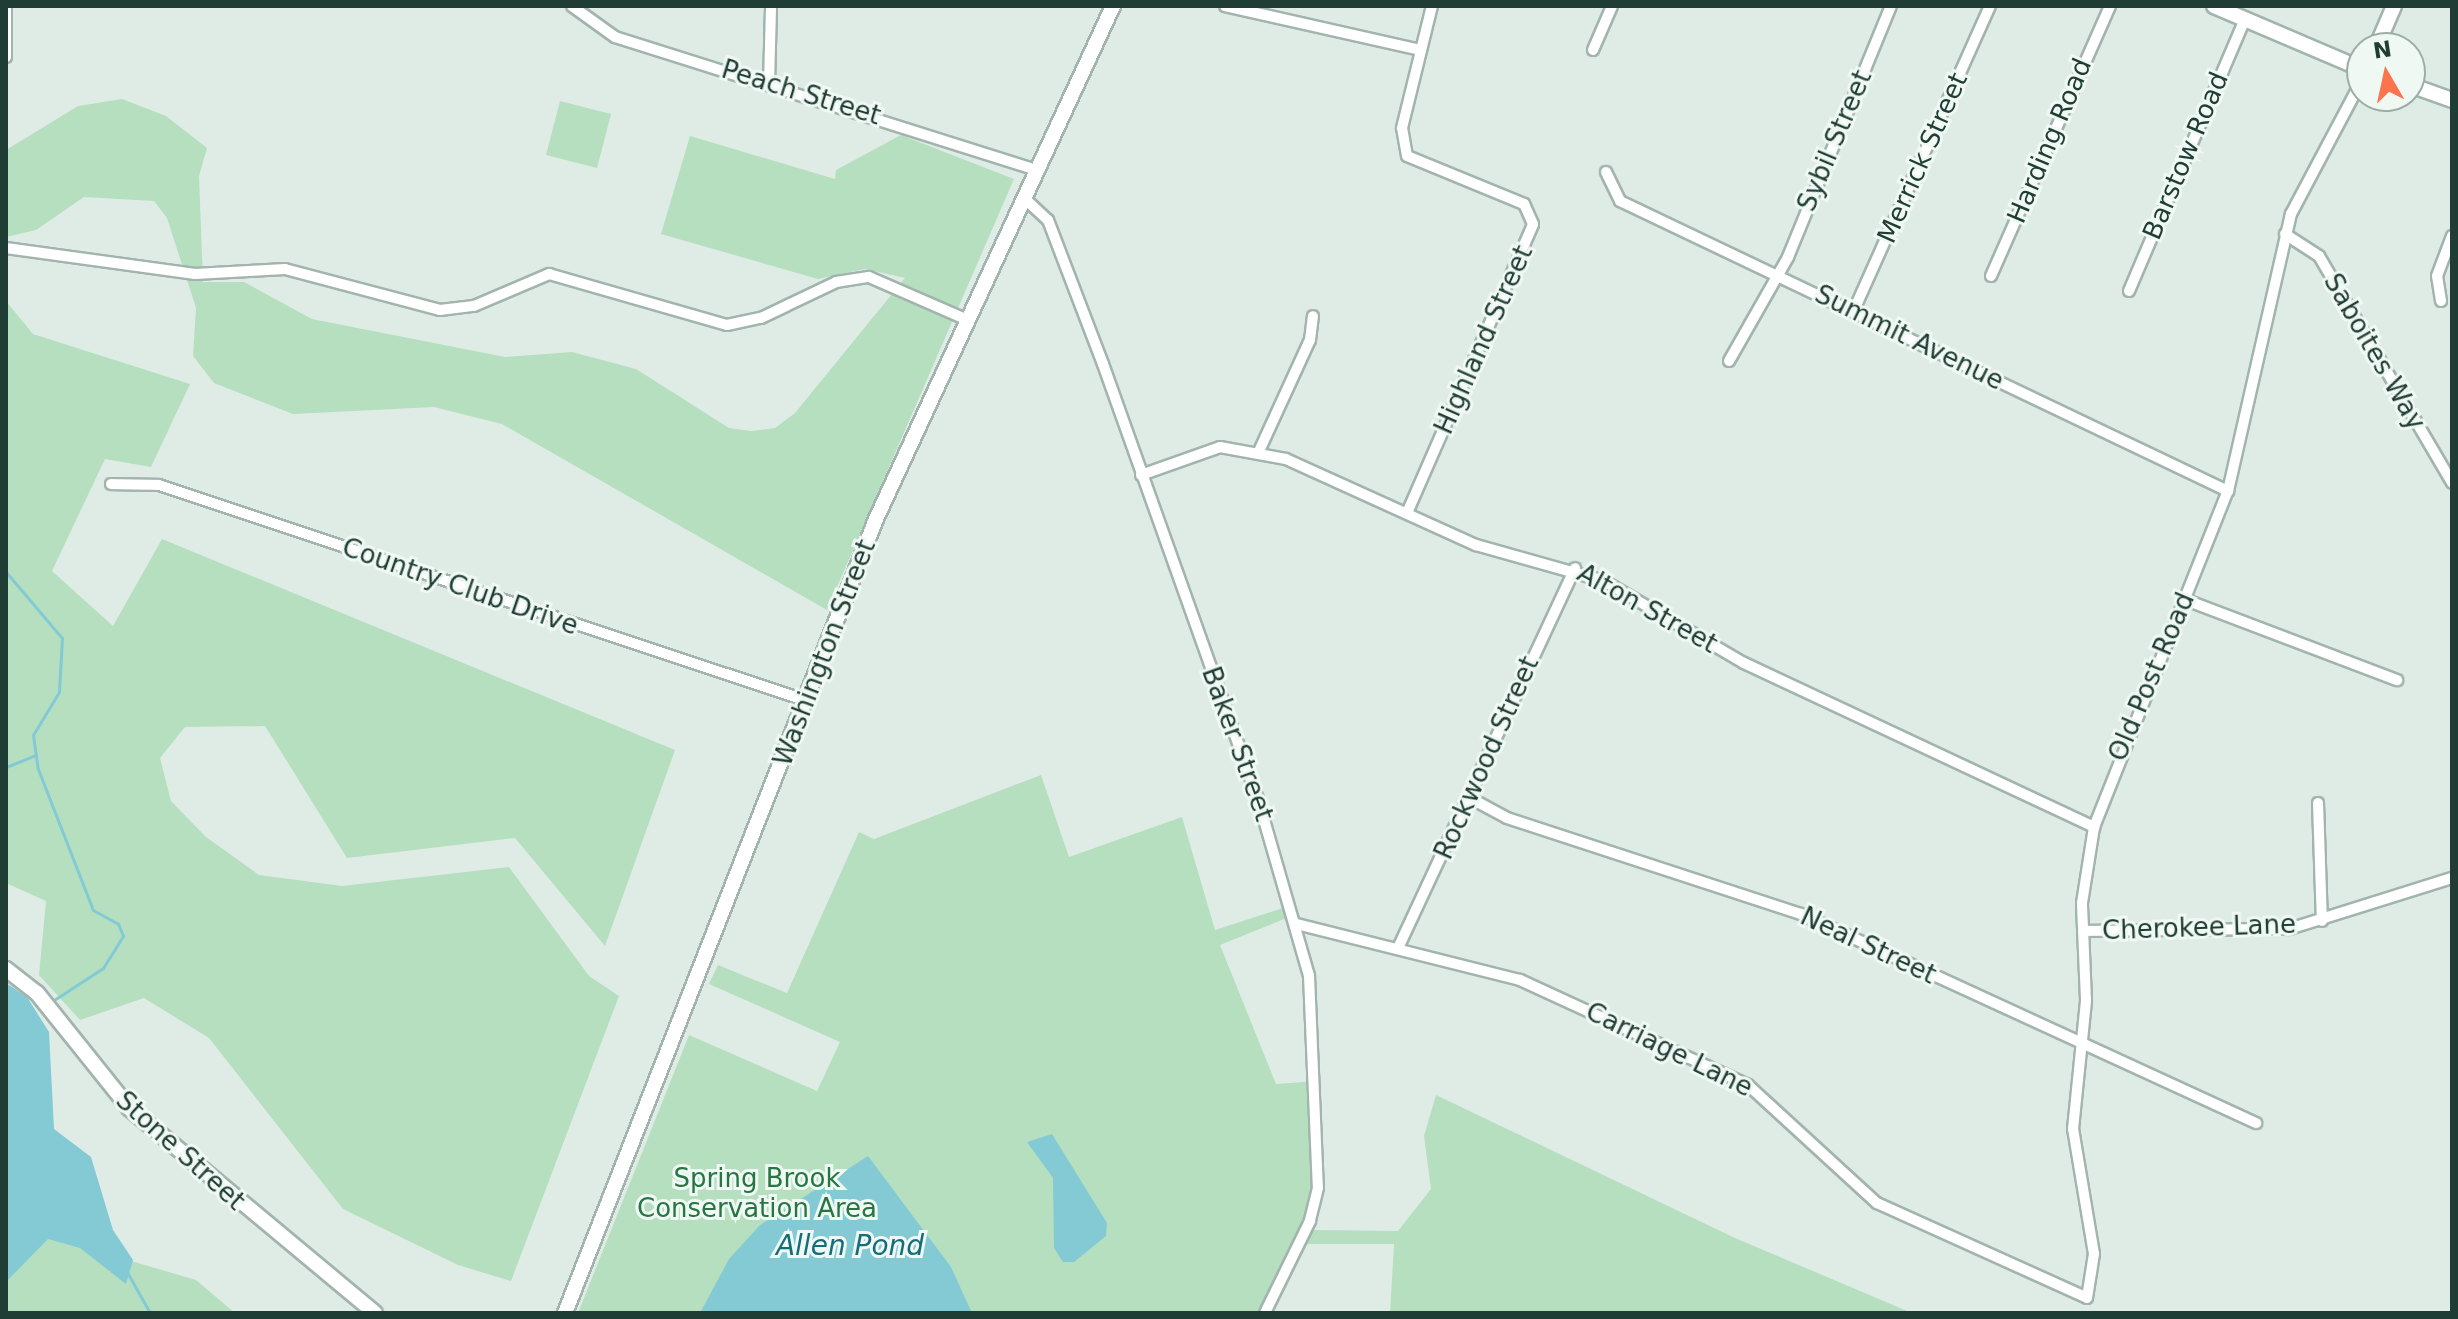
<!DOCTYPE html>
<html>
<head>
<meta charset="utf-8">
<style>
	body { margin:0 }
	#map { position:relative; width:2458px; height:1319px; overflow:hidden; background:#dfece6; font-family:"DejaVu Sans",sans-serif }
	div>[style] { position:absolute }
	[style*='--x'] { left:calc(var(--x)*1px); top:calc(var(--y)*1px); width:calc(var(--w)*1px); rotate:calc(var(--a)*1deg) }
	.green>* { inset:0; background:#b6dfc0 }
	.water>* { inset:0; background:#83cad5 }
	.stream>* { height:3px; margin:-1.5px; padding:0 1.5px; transform-origin:1.5px; border-radius:1.5px; background:#83cad5 }
	.roads { filter:drop-shadow(2px 0 #a2b4ad) drop-shadow(-2px 0 #a2b4ad) drop-shadow(0 2px #a2b4ad) drop-shadow(0 -2px #a2b4ad) }
	.street>* { height:10px; margin:-5px; padding:0 5px; transform-origin:5px; border-radius:5px; background:#fff }
	.secondary>* { height:14px; margin:-7px; padding:0 7px; transform-origin:7px; border-radius:7px; background:#fff }
	span { translate:-50% -50%; white-space:nowrap; text-align:center; line-height:1.15; -webkit-text-stroke:6px #f0f8f4; paint-order:stroke }
	.street-label { font-size:26px; color:#1f3d34 }
	.park-label { font-size:26px; color:#267644 }
	.water-label { font-size:28px; color:#156d7c; font-style:italic }
	.frame { position:absolute; inset:0; border:8px solid #1f3d34; pointer-events:none }
	.north { position:absolute; left:2346px; top:32px; width:80px; height:80px; box-sizing:border-box; background:#f0f8f4; border:2px solid #9cada7; border-radius:50%; rotate:351deg; font-size:22px; font-weight:700; line-height:32px; text-align:center; color:#1f3d34 }
	.north::after { content:''; display:block; margin:auto; width:28px; height:36px; background:#fc744d; clip-path:polygon(50% 0,100% 100%,50% 72%,0 100%) }
</style>
</head>
<body>
<div id="map">
	<div class="green">
		<div style="clip-path:polygon(122px 99px,166px 116px,207px 148px,199px 176px,203px 282px,244px 282px,312px 319px,505px 357px,572px 352px,636px 369px,729px 428px,751px 431px,775px 428px,795px 413px,905px 278px,865px 269px,818px 279px,661px 234px,690px 136px,835px 179px,836px 170px,901px 135px,1014px 179px,827px 610px,502px 424px,434px 407px,293px 414px,214px 383px,193px 356px,196px 308px,167px 218px,154px 201px,84px 197px,36px 230px,6px 237px,6px 150px,78px 106px)"></div>
		<div style="clip-path:polygon(560px 101px,611px 114px,597px 168px,546px 155px)"></div>
		<div style="clip-path:polygon(6px 301px,33px 334px,190px 384px,151px 467px,105px 459px,52px 571px,113px 626px,162px 539px,675px 750px,605px 946px,515px 838px,347px 858px,265px 726px,185px 727px,160px 758px,171px 801px,206px 837px,259px 875px,342px 886px,509px 867px,589px 976px,619px 996px,511px 1281px,458px 1265px,343px 1209px,209px 1038px,144px 998px,80px 1020px,39px 975px,46px 901px,6px 883px)"></div>
		<div style="clip-path:polygon(1041px 775px,1069px 857px,1182px 817px,1215px 930px,1286px 907px,1289px 917px,1220px 945px,1276px 1084px,1317px 1081px,1314px 1205px,1265px 1313px,578px 1313px,689px 1035px,817px 1091px,840px 1042px,709px 984px,718px 965px,787px 993px,859px 832px,874px 839px)"></div>
		<div style="clip-path:polygon(1436px 1095px,1735px 1238px,1912px 1313px,1390px 1313px,1394px 1244px,1305px 1244px,1312px 1230px,1398px 1231px,1431px 1189px,1424px 1136px)"></div>
		<div style="clip-path:polygon(69px 1212px,121px 1258px,196px 1280px,235px 1313px,6px 1313px,6px 1281px)"></div>
	</div>
	<div class="water">
		<div style="clip-path:polygon(6px 983px,27px 997px,49px 1032px,54px 1129px,91px 1157px,113px 1230px,133px 1260px,126px 1284px,80px 1248px,48px 1239px,6px 1282px)"></div>
		<div style="clip-path:polygon(1052px 1134px,1107px 1223px,1106px 1236px,1074px 1262px,1063px 1262px,1054px 1248px,1053px 1178px,1027px 1142px)"></div>
		<div style="clip-path:polygon(868px 1156px,951px 1267px,972px 1313px,700px 1313px,729px 1259px,760px 1225px)"></div>
	</div>
	<div class="stream">
		<div style="--x:6;--y:572;--w:87;--a:49.7"></div>
		<div style="--x:62;--y:638;--w:54;--a:93.2"></div>
		<div style="--x:59;--y:692;--w:50;--a:121.2"></div>
		<div style="--x:33;--y:735;--w:34;--a:82"></div>
		<div style="--x:38;--y:769;--w:151;--a:68.7"></div>
		<div style="--x:93;--y:910;--w:29;--a:29"></div>
		<div style="--x:118;--y:924;--w:13;--a:67"></div>
		<div style="--x:123;--y:936;--w:38;--a:122"></div>
		<div style="--x:103;--y:968;--w:59;--a:146.9"></div>
		<div style="--x:6;--y:767;--w:31;--a:-22"></div>
		<div style="--x:127;--y:1272;--w:47;--a:60.7"></div>
	</div>
	<div class="roads">
		<div class="street">
			<div style="--x:572;--y:6;--w:53;--a:35.8"></div>
			<div style="--x:615;--y:37;--w:442;--a:17.5"></div>
			<div style="--x:1225;--y:6;--w:201;--a:12.7"></div>
			<div style="--x:6;--y:8;--w:49;--a:90"></div>
			<div style="--x:1593;--y:50;--w:48;--a:-66.6"></div>
			<div style="--x:769;--y:84;--w:78;--a:-88.5"></div>
			<div style="--x:1606;--y:172;--w:32;--a:64"></div>
			<div style="--x:1620;--y:201;--w:674;--a:25.5"></div>
			<div style="--x:1023;--y:197;--w:34;--a:43"></div>
			<div style="--x:1048;--y:220;--w:154;--a:69.1"></div>
			<div style="--x:1103;--y:364;--w:462;--a:70.4"></div>
			<div style="--x:1258;--y:799;--w:184;--a:73.9"></div>
			<div style="--x:1309;--y:976;--w:212;--a:87.6"></div>
			<div style="--x:1318;--y:1188;--w:34;--a:104"></div>
			<div style="--x:1310;--y:1221;--w:102;--a:116.1"></div>
			<div style="--x:2285;--y:234;--w:40;--a:32.9"></div>
			<div style="--x:2319;--y:256;--w:263;--a:59.6"></div>
			<div style="--x:6;--y:248;--w:191;--a:7.8"></div>
			<div style="--x:195;--y:274;--w:90;--a:-3.2"></div>
			<div style="--x:285;--y:269;--w:160;--a:14.8"></div>
			<div style="--x:440;--y:310;--w:34;--a:-7"></div>
			<div style="--x:474;--y:306;--w:82;--a:-23.1"></div>
			<div style="--x:549;--y:274;--w:185;--a:16"></div>
			<div style="--x:727;--y:325;--w:35;--a:-12"></div>
			<div style="--x:761;--y:318;--w:83;--a:-25.6"></div>
			<div style="--x:836;--y:282;--w:33;--a:-9"></div>
			<div style="--x:869;--y:277;--w:108;--a:23.5"></div>
			<div style="--x:1991;--y:276;--w:295;--a:-66.2"></div>
			<div style="--x:2129;--y:291;--w:293;--a:-66.9"></div>
			<div style="--x:2441;--y:301;--w:25;--a:-99"></div>
			<div style="--x:2437;--y:276;--w:43;--a:-69.4"></div>
			<div style="--x:1854;--y:310;--w:333;--a:-65.9"></div>
			<div style="--x:1729;--y:361;--w:120;--a:-60.4"></div>
			<div style="--x:1788;--y:257;--w:271;--a:-67.7"></div>
			<div style="--x:1260;--y:449;--w:120;--a:-65.4"></div>
			<div style="--x:1310;--y:340;--w:24;--a:-83"></div>
			<div style="--x:1141;--y:475;--w:84;--a:-19.5"></div>
			<div style="--x:1220;--y:447;--w:67;--a:10.3"></div>
			<div style="--x:1286;--y:459;--w:209;--a:24.4"></div>
			<div style="--x:1476;--y:545;--w:133;--a:15.7"></div>
			<div style="--x:1604;--y:581;--w:162;--a:30.4"></div>
			<div style="--x:1744;--y:663;--w:387;--a:25.1"></div>
			<div style="--x:111;--y:484;--w:48;--a:1.2"></div>
			<div style="--x:159;--y:485;--w:683;--a:18.43"></div>
			<div style="--x:1407;--y:513;--w:315;--a:-66.4"></div>
			<div style="--x:1533;--y:224;--w:22;--a:-114"></div>
			<div style="--x:1524;--y:204;--w:126;--a:-157.7"></div>
			<div style="--x:1407;--y:156;--w:28;--a:-100"></div>
			<div style="--x:1402;--y:128;--w:126;--a:-76.2"></div>
			<div style="--x:2186;--y:600;--w:226;--a:20.8"></div>
			<div style="--x:1470;--y:798;--w:42;--a:28.4"></div>
			<div style="--x:1507;--y:818;--w:309;--a:18.1"></div>
			<div style="--x:1801;--y:914;--w:501;--a:24.67"></div>
			<div style="--x:2318;--y:803;--w:118;--a:88.1"></div>
			<div style="--x:1297;--y:924;--w:230;--a:14.1"></div>
			<div style="--x:1520;--y:980;--w:251;--a:24.7"></div>
			<div style="--x:1748;--y:1085;--w:175;--a:42.5"></div>
			<div style="--x:1877;--y:1203;--w:230;--a:24.3"></div>
			<div style="--x:2087;--y:1298;--w:45;--a:-81"></div>
			<div style="--x:2094;--y:1254;--w:127;--a:-99.5"></div>
			<div style="--x:2073;--y:1129;--w:130;--a:-84.2"></div>
			<div style="--x:2086;--y:1000;--w:97;--a:-92.4"></div>
			<div style="--x:2082;--y:903;--w:77;--a:-81"></div>
			<div style="--x:2094;--y:827;--w:362;--a:-68.3"></div>
			<div style="--x:2228;--y:491;--w:284;--a:-77.2"></div>
			<div style="--x:2291;--y:214;--w:152;--a:-62.1"></div>
			<div style="--x:2083;--y:931;--w:206;--a:-0.6"></div>
			<div style="--x:2289;--y:929;--w:171;--a:-17.4"></div>
			<div style="--x:1398;--y:948;--w:419;--a:-65"></div>
		</div>
		<div class="secondary">
			<div style="--x:2214;--y:6;--w:161;--a:23.1"></div>
			<div style="--x:2376;--y:48;--w:46;--a:-66.8"></div>
			<div style="--x:2410;--y:85;--w:45;--a:19.7"></div>
			<div style="--x:6;--y:969;--w:39;--a:38"></div>
			<div style="--x:37;--y:993;--w:147;--a:51.3"></div>
			<div style="--x:129;--y:1108;--w:320;--a:39.8"></div>
			<div style="--x:565;--y:1313;--w:853;--a:-68.61"></div>
			<div style="--x:876;--y:519;--w:565;--a:-65.2"></div>
		</div>
	</div>
	<div class="street-label">
		<span style="left:801px;top:93px;rotate:17deg">Peach Street</span>
		<span style="left:1835px;top:141px;rotate:-67deg">Sybil Street</span>
		<span style="left:2050px;top:141px;rotate:-67deg">Harding Road</span>
		<span style="left:2186px;top:156px;rotate:-67deg">Barstow Road</span>
		<span style="left:1923px;top:158px;rotate:-66deg">Merrick Street</span>
		<span style="left:1909px;top:338px;rotate:26deg">Summit Avenue</span>
		<span style="left:1484px;top:340px;rotate:-66deg">Highland Street</span>
		<span style="left:2374px;top:352px;rotate:60deg">Saboites Way</span>
		<span style="left:460px;top:587px;rotate:19deg">Country Club Drive</span>
		<span style="left:1647px;top:609px;rotate:29deg">Alton Street</span>
		<span style="left:825px;top:653px;rotate:-69deg">Washington Street</span>
		<span style="left:2152px;top:677px;rotate:-67deg">Old Post Road</span>
		<span style="left:1237px;top:744px;rotate:70deg">Baker Street</span>
		<span style="left:1487px;top:758px;rotate:-66deg">Rockwood Street</span>
		<span style="left:2199px;top:928px;rotate:-2deg">Cherokee Lane</span>
		<span style="left:1868px;top:946px;rotate:25deg">Neal Street</span>
		<span style="left:1669px;top:1050px;rotate:26deg">Carriage Lane</span>
		<span style="left:180px;top:1151px;rotate:42deg">Stone Street</span>
	</div>
	<div class="park-label">
		<span style="left:757px;top:1194px">Spring Brook<br>Conservation Area</span>
	</div>
	<div class="water-label">
		<span style="left:850px;top:1246px">Allen Pond</span>
	</div>
	<div class="frame"></div>
	<div class="north">N</div>
</div>
</body>
</html>
